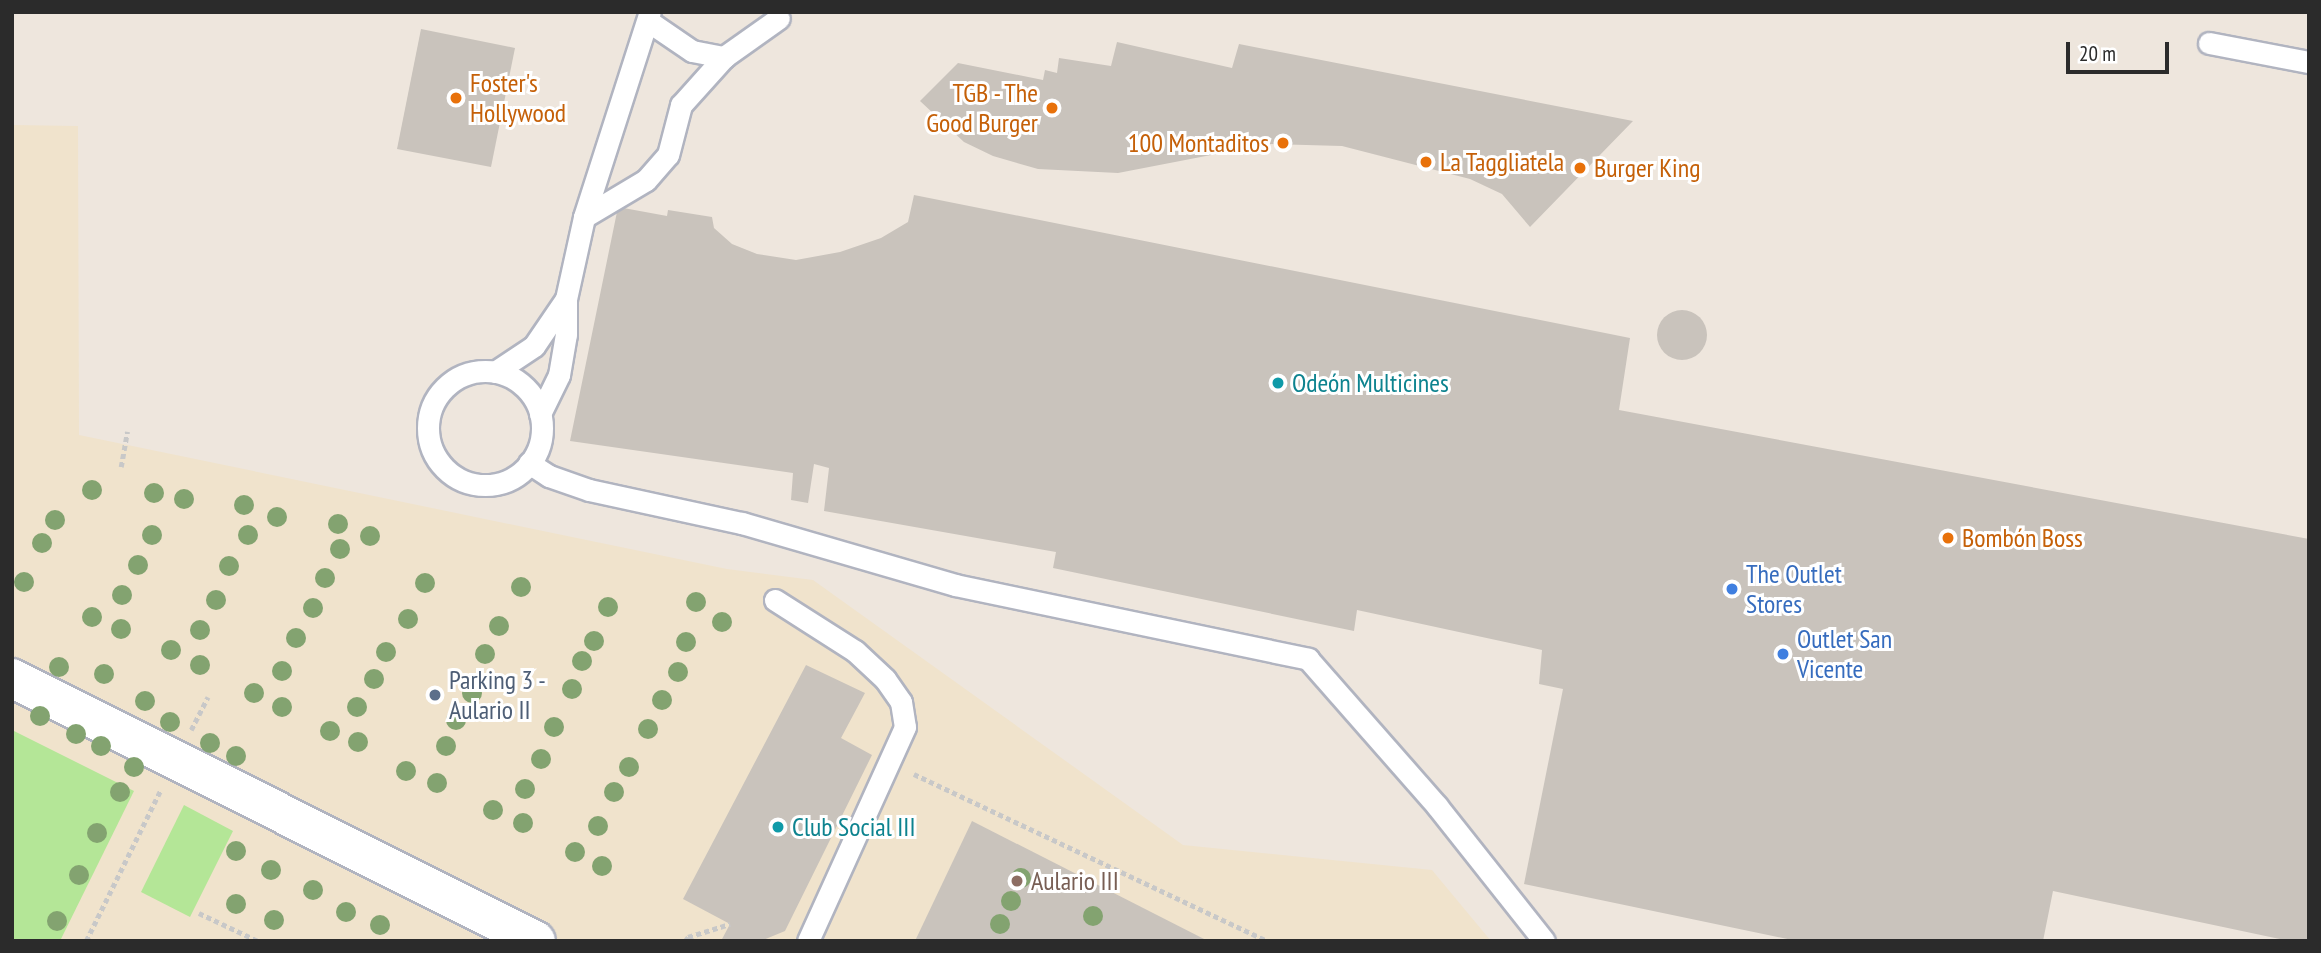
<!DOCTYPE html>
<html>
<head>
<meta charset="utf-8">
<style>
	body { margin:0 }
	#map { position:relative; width:2321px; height:953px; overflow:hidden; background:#eee6dd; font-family:"PT Sans Narrow",sans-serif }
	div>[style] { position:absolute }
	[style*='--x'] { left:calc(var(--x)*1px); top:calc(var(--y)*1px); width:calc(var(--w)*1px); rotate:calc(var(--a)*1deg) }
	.education>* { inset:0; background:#f0e3cc }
	.green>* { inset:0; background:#b4e697 }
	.building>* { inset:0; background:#c9c3bc }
	.round { border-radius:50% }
	.path>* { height:4.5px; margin-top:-2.25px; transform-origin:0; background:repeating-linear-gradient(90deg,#c8c8c8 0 5px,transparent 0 8.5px) }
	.roads { filter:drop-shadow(2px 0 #b1b4c0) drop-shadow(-2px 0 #b1b4c0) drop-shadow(0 2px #b1b4c0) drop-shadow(0 -2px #b1b4c0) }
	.service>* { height:21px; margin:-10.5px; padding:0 10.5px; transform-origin:10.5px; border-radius:10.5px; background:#fff }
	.service>.ring { margin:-10.5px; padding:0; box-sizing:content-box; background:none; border:21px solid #fff; border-radius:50% }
	.tertiary>* { height:38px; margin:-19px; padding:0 19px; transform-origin:19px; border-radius:19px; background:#fff }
	.trees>* { width:20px; height:20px; margin:-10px; border-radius:50%; background:#83a370 }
	.dots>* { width:19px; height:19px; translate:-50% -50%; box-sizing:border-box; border:4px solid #fff; border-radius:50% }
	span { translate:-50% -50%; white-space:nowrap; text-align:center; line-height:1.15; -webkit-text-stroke:6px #fff; paint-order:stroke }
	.food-label { font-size:26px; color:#c56008 }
	.left { translate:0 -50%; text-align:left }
	.right { translate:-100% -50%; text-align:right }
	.culture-label { font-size:26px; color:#0d838f }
	.shop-label { font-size:26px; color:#366cbe }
	.service-label { font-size:26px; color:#4e5e75 }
	.education-label { font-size:26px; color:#785e54 }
	.frame { position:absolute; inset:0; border:14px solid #2b2b2b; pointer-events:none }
	.scale { position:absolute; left:2066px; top:42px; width:103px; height:32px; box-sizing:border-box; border:4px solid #2b2b2b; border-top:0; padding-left:9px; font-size:21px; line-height:24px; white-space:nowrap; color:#2b2b2b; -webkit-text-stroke:5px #fff; paint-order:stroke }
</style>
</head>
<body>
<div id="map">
	<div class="education">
		<div style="clip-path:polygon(12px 125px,78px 126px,79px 435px,727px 569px,813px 580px,1183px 845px,1432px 870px,1491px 941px,12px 941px)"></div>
	</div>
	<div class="green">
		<div style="clip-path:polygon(12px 730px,134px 791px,60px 941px,12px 941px)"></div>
		<div style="clip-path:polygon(184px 805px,233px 831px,190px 917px,141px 892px)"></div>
	</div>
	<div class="building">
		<div style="clip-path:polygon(421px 29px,515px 48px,491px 167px,397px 149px)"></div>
		<div style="clip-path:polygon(1117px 42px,1232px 68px,1239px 44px,1633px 121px,1530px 227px,1502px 194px,1470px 179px,1342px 146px,1268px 144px,1118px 173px,1038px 169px,993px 156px,964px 142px,920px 101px,958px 63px,1043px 80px,1045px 70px,1057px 73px,1059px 58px,1111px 66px)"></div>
		<div style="clip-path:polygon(914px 195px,1630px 338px,1619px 410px,2309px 539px,2309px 941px,2289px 941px,2053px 891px,2043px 941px,1797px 941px,1524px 884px,1563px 689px,1539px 684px,1542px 650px,1357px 610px,1354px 631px,1053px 568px,1056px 552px,824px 511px,829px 468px,814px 464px,808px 503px,791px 500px,793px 473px,570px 441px,618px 207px,667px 216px,668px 210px,712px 217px,714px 228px,732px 244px,757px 254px,796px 260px,840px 252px,881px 238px,908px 222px)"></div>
		<div class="round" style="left:1657px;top:310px;width:50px;height:50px"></div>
		<div style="clip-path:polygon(806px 665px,865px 693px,841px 738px,872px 755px,785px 931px,761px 941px,721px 941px,730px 924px,683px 899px)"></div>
		<div style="clip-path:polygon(972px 821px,1208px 941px,915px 941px)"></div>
	</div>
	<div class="path">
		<div style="--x:121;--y:467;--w:36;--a:-80"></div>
		<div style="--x:191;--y:730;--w:37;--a:-63"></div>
		<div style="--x:914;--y:774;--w:391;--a:25.3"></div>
		<div style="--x:199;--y:913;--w:65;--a:25.4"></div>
		<div style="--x:86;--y:941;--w:167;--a:-63.7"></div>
		<div style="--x:685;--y:941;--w:5;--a:-53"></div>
		<div style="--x:688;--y:937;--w:44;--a:-17.2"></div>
		<div style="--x:882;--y:941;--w:1;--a:0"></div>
	</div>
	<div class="roads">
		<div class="service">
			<div style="--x:648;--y:21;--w:53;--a:34.3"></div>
			<div style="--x:692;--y:51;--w:33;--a:11"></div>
			<div style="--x:2209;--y:43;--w:102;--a:10.8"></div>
			<div style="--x:584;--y:217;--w:72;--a:-30.8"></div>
			<div style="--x:646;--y:180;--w:33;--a:-49"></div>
			<div style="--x:668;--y:155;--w:52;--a:-75.4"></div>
			<div style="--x:681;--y:105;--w:64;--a:-48.1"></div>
			<div style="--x:724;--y:57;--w:67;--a:-35.3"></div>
			<div class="ring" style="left:428px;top:371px;width:93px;height:93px"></div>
			<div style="--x:495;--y:372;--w:47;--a:-33.7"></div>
			<div style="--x:534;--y:346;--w:57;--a:-55.8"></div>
			<div style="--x:540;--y:414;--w:43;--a:-64"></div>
			<div style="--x:559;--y:375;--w:42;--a:-80.3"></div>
			<div style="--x:566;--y:334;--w:35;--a:-90"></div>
			<div style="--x:566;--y:299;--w:84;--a:-77.6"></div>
			<div style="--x:584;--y:217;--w:215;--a:-72.2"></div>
			<div style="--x:529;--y:463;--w:24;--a:33"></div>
			<div style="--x:549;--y:476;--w:42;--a:19.3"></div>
			<div style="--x:589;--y:490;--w:157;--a:12.2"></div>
			<div style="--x:742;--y:523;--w:222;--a:16.2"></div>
			<div style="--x:955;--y:585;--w:361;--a:11.8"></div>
			<div style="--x:1308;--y:659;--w:196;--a:48.7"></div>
			<div style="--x:1437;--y:806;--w:172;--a:51.6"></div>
			<div style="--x:775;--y:600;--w:95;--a:32.5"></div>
			<div style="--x:855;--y:651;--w:41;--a:43"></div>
			<div style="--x:885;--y:679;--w:28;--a:55"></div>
			<div style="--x:901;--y:702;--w:25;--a:81"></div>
			<div style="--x:905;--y:727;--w:235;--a:114.4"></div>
		</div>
		<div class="tertiary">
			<div style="--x:12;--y:678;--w:586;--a:26.65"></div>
		</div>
	</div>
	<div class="trees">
		<div style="left:92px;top:490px"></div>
		<div style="left:154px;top:493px"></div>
		<div style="left:184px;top:499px"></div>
		<div style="left:244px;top:505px"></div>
		<div style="left:277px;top:517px"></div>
		<div style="left:55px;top:520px"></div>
		<div style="left:338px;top:524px"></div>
		<div style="left:152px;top:535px"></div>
		<div style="left:248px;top:535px"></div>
		<div style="left:370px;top:536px"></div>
		<div style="left:42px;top:543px"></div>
		<div style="left:340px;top:549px"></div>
		<div style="left:138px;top:565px"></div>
		<div style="left:229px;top:566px"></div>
		<div style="left:325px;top:578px"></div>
		<div style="left:24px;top:582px"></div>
		<div style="left:425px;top:583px"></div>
		<div style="left:521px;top:587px"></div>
		<div style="left:122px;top:595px"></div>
		<div style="left:216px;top:600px"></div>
		<div style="left:696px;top:602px"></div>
		<div style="left:608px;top:607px"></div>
		<div style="left:313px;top:608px"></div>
		<div style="left:92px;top:617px"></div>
		<div style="left:408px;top:619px"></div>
		<div style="left:722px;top:622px"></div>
		<div style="left:499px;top:626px"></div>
		<div style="left:121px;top:629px"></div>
		<div style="left:200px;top:630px"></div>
		<div style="left:296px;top:638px"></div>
		<div style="left:594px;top:641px"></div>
		<div style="left:686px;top:642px"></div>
		<div style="left:171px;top:650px"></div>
		<div style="left:386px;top:652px"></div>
		<div style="left:485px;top:654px"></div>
		<div style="left:582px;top:661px"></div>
		<div style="left:200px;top:665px"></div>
		<div style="left:59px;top:667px"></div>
		<div style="left:282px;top:671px"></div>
		<div style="left:678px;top:672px"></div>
		<div style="left:104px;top:674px"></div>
		<div style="left:374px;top:679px"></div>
		<div style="left:572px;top:689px"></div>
		<div style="left:254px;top:693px"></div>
		<div style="left:472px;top:693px"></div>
		<div style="left:662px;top:700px"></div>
		<div style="left:145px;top:701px"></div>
		<div style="left:282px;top:707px"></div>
		<div style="left:357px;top:707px"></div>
		<div style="left:40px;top:716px"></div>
		<div style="left:456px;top:720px"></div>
		<div style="left:170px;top:722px"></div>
		<div style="left:554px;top:727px"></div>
		<div style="left:648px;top:729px"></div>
		<div style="left:330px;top:731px"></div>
		<div style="left:76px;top:734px"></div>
		<div style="left:358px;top:742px"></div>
		<div style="left:210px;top:743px"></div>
		<div style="left:101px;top:746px"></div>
		<div style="left:446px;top:746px"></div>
		<div style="left:236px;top:756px"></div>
		<div style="left:541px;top:759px"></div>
		<div style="left:134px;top:767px"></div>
		<div style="left:629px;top:767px"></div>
		<div style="left:406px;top:771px"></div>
		<div style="left:437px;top:783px"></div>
		<div style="left:525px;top:789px"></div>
		<div style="left:120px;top:792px"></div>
		<div style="left:614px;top:792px"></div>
		<div style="left:493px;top:810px"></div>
		<div style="left:523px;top:823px"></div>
		<div style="left:598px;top:826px"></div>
		<div style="left:97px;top:833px"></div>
		<div style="left:236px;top:851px"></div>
		<div style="left:575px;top:852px"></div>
		<div style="left:602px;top:866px"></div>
		<div style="left:271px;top:870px"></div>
		<div style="left:79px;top:875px"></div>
		<div style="left:1021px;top:878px"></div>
		<div style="left:313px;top:890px"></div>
		<div style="left:1011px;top:901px"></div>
		<div style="left:236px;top:904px"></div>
		<div style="left:346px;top:912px"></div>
		<div style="left:1093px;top:916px"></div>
		<div style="left:274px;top:920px"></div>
		<div style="left:57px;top:921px"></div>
		<div style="left:1000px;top:924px"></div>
		<div style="left:380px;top:925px"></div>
	</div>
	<div class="dots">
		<div style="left:456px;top:98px;background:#e8710a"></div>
		<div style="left:1052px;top:108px;background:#e8710a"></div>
		<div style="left:1283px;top:143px;background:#e8710a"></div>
		<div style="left:1426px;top:162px;background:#e8710a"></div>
		<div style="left:1580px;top:168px;background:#e8710a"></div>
		<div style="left:1278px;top:383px;background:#0f9aa8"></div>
		<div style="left:1948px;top:538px;background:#e8710a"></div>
		<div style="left:1732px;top:589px;background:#3f7fe0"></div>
		<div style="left:1783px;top:654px;background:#3f7fe0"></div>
		<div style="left:435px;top:695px;background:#5c6f8a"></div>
		<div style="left:778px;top:827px;background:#0f9aa8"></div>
		<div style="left:1017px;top:881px;background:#8d6e63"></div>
	</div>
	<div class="food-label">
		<span class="left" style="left:470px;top:98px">Foster's<br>Hollywood</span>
		<span class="right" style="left:1038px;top:108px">TGB - The<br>Good Burger</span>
		<span class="right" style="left:1269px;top:143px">100 Montaditos</span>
		<span class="left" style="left:1440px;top:162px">La Taggliatela</span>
		<span class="left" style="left:1594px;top:168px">Burger King</span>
		<span class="left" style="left:1962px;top:538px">Bombón Boss</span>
	</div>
	<div class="culture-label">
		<span class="left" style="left:1292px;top:383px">Odeón Multicines</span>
		<span class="left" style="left:792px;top:827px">Club Social III</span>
	</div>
	<div class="shop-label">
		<span class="left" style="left:1746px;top:589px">The Outlet<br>Stores</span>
		<span class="left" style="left:1797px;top:654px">Outlet San<br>Vicente</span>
	</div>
	<div class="service-label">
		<span class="left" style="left:449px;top:695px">Parking 3 -<br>Aulario II</span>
	</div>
	<div class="education-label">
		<span class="left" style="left:1031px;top:881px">Aulario III</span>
	</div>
	<div class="frame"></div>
	<div class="scale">20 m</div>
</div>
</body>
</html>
